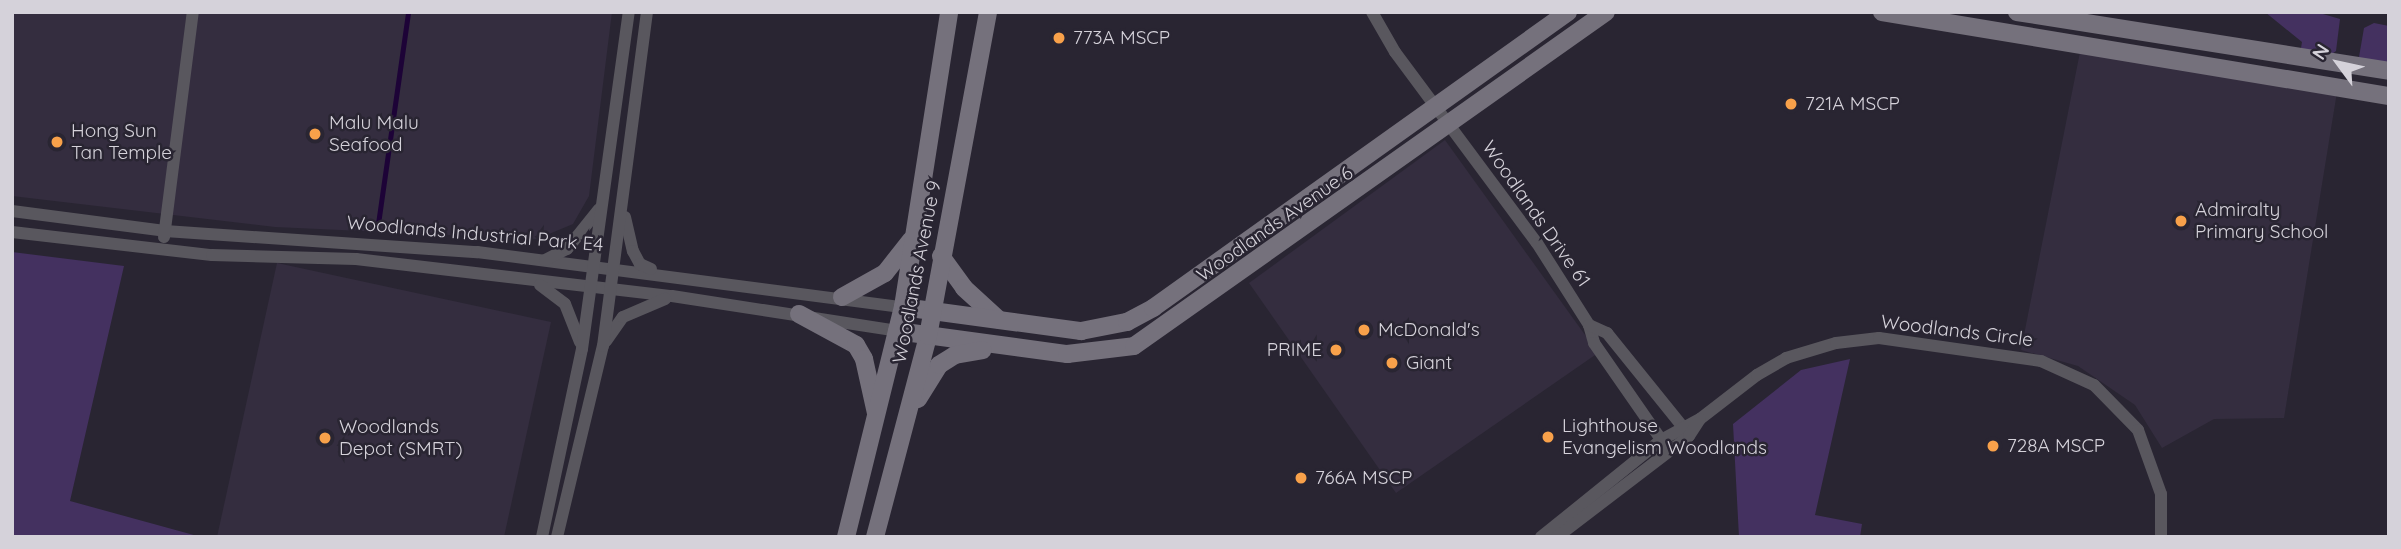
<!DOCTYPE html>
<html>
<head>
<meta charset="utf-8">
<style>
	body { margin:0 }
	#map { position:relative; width:2401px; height:549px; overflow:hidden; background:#292532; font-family:Quicksand,sans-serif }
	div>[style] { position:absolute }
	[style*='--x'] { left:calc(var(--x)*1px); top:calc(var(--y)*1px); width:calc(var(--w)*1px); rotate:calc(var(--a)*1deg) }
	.built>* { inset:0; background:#342d3f }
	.green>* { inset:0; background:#443160 }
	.stream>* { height:4.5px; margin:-2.25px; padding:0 2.25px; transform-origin:2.25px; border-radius:2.25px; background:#1d0337 }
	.street>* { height:12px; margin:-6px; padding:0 6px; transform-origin:6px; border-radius:6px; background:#59575e }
	.secondary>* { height:18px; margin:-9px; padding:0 9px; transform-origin:9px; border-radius:9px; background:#75717c }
	.dots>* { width:19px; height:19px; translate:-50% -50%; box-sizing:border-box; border:4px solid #292532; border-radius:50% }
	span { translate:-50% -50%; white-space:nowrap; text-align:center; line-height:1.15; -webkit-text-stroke:5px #292532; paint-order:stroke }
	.poi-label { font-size:19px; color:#d5d2da }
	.left { translate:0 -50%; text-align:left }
	.right { translate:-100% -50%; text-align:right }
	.street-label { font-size:19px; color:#d5d2da }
	.frame { position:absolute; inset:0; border:14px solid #d5d2da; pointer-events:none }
	.north { position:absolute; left:2303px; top:28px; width:70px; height:70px; -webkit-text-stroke:5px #292532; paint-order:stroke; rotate:303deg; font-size:19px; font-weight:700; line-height:28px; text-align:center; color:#d5d2da }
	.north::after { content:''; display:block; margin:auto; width:24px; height:32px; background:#d5d2da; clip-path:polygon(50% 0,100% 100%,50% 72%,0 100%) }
</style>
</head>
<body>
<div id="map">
	<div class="built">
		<div style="clip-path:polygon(12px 12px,612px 12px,589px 196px,573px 224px,537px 239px,275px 227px,12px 196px)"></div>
		<div style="clip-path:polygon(2080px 52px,2337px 92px,2284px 418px,2214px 419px,2162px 448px,2135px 405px,2078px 366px,2021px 350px)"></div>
		<div style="clip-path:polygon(1445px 140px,1598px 353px,1396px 493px,1249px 283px)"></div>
		<div style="clip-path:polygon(277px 263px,551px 322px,504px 537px,217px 537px)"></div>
	</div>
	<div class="green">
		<div style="clip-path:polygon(2265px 12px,2316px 12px,2340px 19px,2336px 51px,2328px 57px,2300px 54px,2302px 42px)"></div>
		<div style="clip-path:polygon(2374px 23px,2389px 26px,2389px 66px,2367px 63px,2359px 57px,2364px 28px)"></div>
		<div style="clip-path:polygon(12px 252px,124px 266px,70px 501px,201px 537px,12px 537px)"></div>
		<div style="clip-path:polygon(1850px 359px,1815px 515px,1862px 524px,1860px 537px,1739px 537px,1733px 424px,1801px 370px)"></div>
	</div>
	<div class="stream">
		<div style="--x:378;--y:224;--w:214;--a:-81.9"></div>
	</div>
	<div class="street">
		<div style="--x:1372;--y:12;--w:46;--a:60.1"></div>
		<div style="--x:1395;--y:52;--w:238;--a:53.4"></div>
		<div style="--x:1537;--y:243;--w:97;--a:57.6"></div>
		<div style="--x:1589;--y:325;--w:19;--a:74"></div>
		<div style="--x:1594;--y:343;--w:131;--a:55.2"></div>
		<div style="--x:12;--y:211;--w:154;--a:7.4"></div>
		<div style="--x:165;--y:231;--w:313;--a:3.9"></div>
		<div style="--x:477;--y:252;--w:430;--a:7.4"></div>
		<div style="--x:625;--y:217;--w:35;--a:77"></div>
		<div style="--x:633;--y:251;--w:15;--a:62"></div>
		<div style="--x:640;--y:264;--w:12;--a:24"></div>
		<div style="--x:12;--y:232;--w:201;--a:6.6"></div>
		<div style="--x:212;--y:255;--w:144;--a:1.6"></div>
		<div style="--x:356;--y:259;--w:318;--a:6.7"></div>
		<div style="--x:672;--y:296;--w:228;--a:8.8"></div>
		<div style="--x:164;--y:237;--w:227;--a:-82.7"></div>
		<div style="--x:545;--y:260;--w:25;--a:-27"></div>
		<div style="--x:567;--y:249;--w:51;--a:-51.3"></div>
		<div style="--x:540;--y:285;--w:31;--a:37"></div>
		<div style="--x:565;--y:304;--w:41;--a:68.5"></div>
		<div style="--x:1589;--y:325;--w:20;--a:24"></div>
		<div style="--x:1607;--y:333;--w:126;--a:51.1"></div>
		<div style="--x:606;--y:341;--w:29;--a:-55"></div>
		<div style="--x:623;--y:317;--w:46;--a:-23.2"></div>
		<div style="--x:542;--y:537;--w:192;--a:-78"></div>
		<div style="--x:582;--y:349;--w:340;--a:-82.1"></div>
		<div style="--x:557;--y:537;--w:196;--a:-76.5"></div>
		<div style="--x:603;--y:346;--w:337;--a:-82.5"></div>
		<div style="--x:1541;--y:537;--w:154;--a:-38.9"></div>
		<div style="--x:1661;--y:440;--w:44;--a:-28.3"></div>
		<div style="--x:1700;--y:419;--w:72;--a:-37.7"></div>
		<div style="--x:1757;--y:375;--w:34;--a:-30"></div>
		<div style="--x:1786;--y:358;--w:52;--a:-16.7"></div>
		<div style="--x:1836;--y:343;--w:43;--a:-6.6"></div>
		<div style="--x:1879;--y:338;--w:164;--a:8.1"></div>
		<div style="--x:2041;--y:361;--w:58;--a:24.4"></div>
		<div style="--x:2094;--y:385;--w:63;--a:45.6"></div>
		<div style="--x:2138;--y:430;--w:68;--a:70.2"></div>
		<div style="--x:2161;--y:494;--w:43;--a:90"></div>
		<div style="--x:1557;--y:537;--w:166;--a:-37.4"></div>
		<div style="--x:1689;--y:436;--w:20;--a:-57"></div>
	</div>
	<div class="secondary">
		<div style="--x:1882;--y:12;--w:514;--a:9.41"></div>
		<div style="--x:2017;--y:12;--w:377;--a:9"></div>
		<div style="--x:941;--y:256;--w:39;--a:54"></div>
		<div style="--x:964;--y:288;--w:47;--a:42.4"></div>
		<div style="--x:842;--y:297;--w:49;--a:-29.2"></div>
		<div style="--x:885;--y:273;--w:42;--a:-51.8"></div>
		<div style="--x:903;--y:307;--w:180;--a:7.7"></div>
		<div style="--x:1081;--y:331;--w:47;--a:-11.1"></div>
		<div style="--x:1127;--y:322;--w:30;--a:-28"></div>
		<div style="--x:1153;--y:308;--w:510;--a:-35.5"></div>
		<div style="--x:799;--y:314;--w:65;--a:28.5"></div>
		<div style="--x:856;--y:345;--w:16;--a:60"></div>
		<div style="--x:864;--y:359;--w:55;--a:77.5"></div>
		<div style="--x:897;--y:331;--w:172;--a:7.7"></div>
		<div style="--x:1067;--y:354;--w:67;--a:-6.8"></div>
		<div style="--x:1134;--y:346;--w:578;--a:-35.28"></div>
		<div style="--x:918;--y:399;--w:40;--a:-58"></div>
		<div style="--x:939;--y:365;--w:19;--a:-32"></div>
		<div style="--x:955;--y:355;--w:28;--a:-10"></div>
		<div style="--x:846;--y:537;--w:237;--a:-76.1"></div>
		<div style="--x:903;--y:307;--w:299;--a:-81.1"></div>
		<div style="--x:875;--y:537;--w:208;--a:-75.2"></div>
		<div style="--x:928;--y:336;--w:330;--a:-79.5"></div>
	</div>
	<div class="dots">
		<div style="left:1059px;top:38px;background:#f8a14a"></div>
		<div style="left:1791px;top:104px;background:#f8a14a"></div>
		<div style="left:315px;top:134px;background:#f8a14a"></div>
		<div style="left:57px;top:142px;background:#f8a14a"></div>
		<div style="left:2181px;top:221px;background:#f8a14a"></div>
		<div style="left:1364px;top:330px;background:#f8a14a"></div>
		<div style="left:1336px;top:350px;background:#f8a14a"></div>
		<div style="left:1392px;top:363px;background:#f8a14a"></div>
		<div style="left:1548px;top:437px;background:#f8a14a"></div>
		<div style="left:325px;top:438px;background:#f8a14a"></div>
		<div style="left:1993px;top:446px;background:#f8a14a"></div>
		<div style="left:1301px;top:478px;background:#f8a14a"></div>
	</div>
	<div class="poi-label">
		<span class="left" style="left:1073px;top:38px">773A MSCP</span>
		<span class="left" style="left:1805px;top:104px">721A MSCP</span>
		<span class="left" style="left:329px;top:134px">Malu Malu<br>Seafood</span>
		<span class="left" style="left:71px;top:142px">Hong Sun<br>Tan Temple</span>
		<span class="left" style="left:2195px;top:221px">Admiralty<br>Primary School</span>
		<span class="left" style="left:1378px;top:330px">McDonald's</span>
		<span class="right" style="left:1322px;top:350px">PRIME</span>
		<span class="left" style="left:1406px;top:363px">Giant</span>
		<span class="left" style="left:1562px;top:437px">Lighthouse<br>Evangelism Woodlands</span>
		<span class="left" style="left:339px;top:438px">Woodlands<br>Depot (SMRT)</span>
		<span class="left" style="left:2007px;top:446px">728A MSCP</span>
		<span class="left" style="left:1315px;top:478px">766A MSCP</span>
	</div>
	<div class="street-label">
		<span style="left:1536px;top:214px;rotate:55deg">Woodlands Drive 61</span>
		<span style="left:1275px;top:224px;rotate:-35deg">Woodlands Avenue 6</span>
		<span style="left:475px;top:234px;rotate:5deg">Woodlands Industrial Park E4</span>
		<span style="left:917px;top:272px;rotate:-79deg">Woodlands Avenue 9</span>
		<span style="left:1957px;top:331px;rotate:7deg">Woodlands Circle</span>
	</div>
	<div class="frame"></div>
	<div class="north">N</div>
</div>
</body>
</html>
